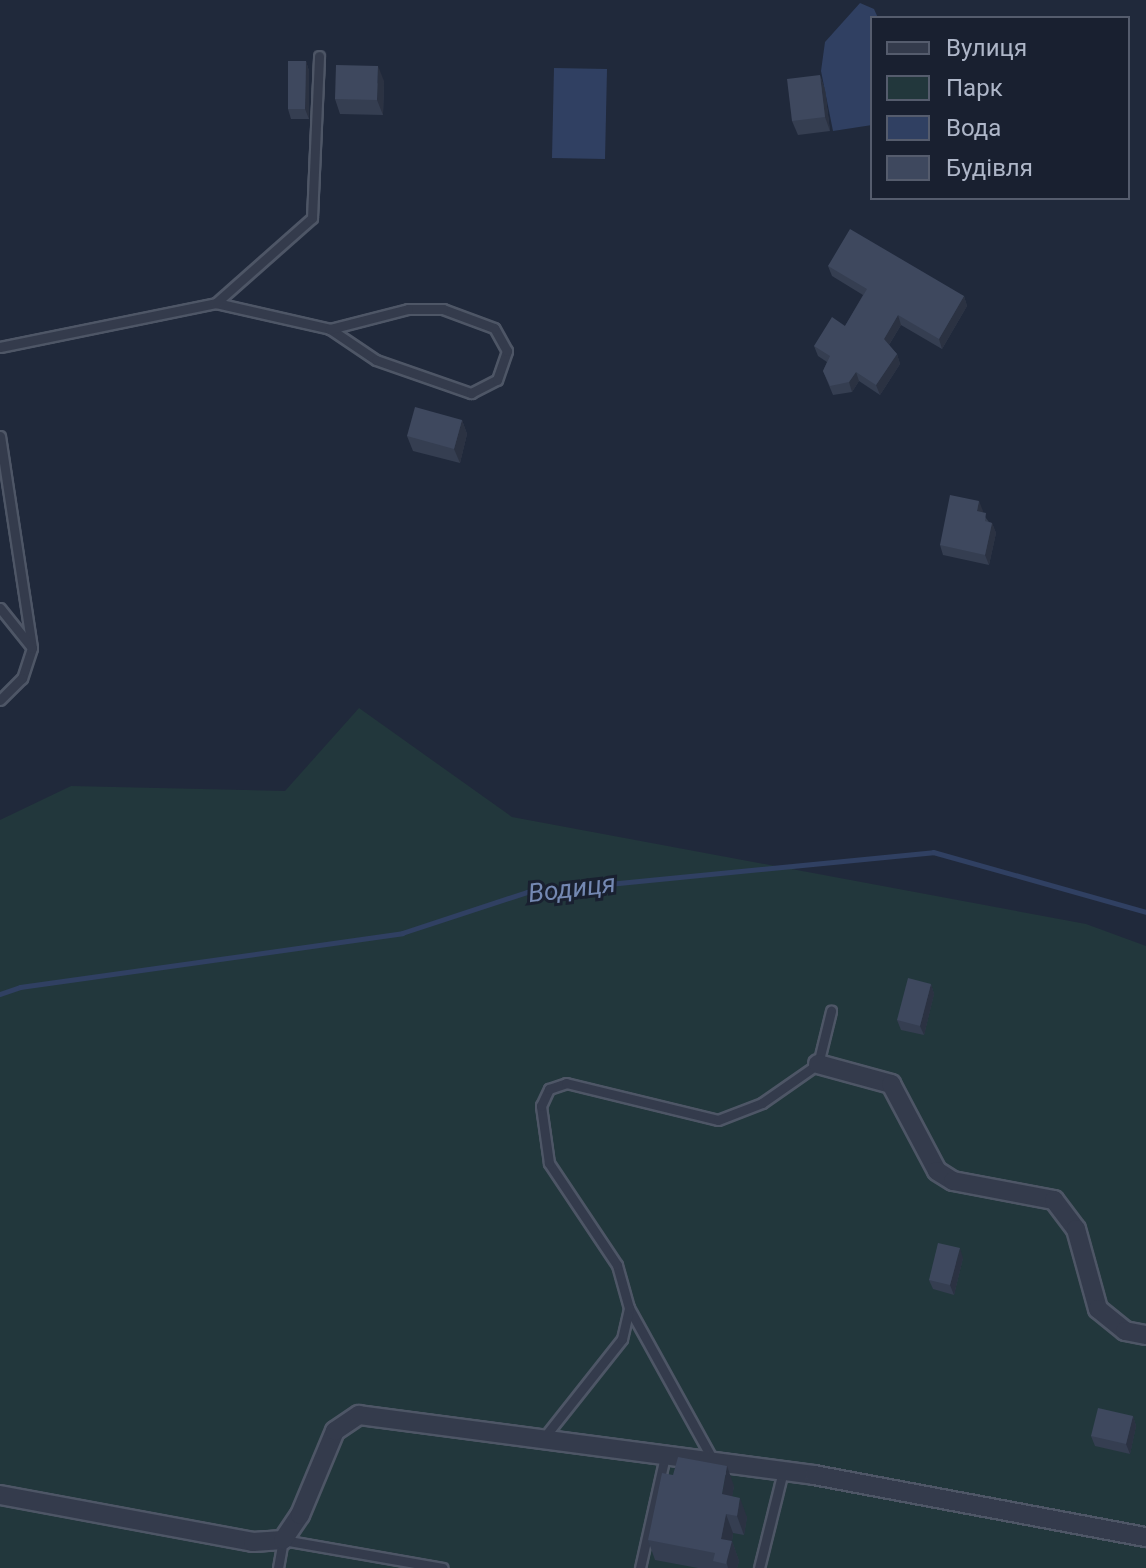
<!DOCTYPE html>
<html>
<head>
<meta charset="utf-8">
<style>
	body { margin:0 }
	#map { position:relative; width:1146px; height:1568px; overflow:hidden; background:#20293b; font-family:Roboto,sans-serif }
	div>[style] { position:absolute }
	[style*='--x'] { left:calc(var(--x)*1px); top:calc(var(--y)*1px); width:calc(var(--w)*1px); rotate:calc(var(--a)*1deg) }
	.green>* { inset:0; background:#22373c }
	.water>* { inset:0; background:#304062 }
	.stream>* { height:5px; margin:-2.5px; padding:0 2.5px; transform-origin:2.5px; border-radius:2.5px; background:#304062 }
	.roads { filter:drop-shadow(2px 0 #4e5666) drop-shadow(-2px 0 #4e5666) drop-shadow(0 2px #4e5666) drop-shadow(0 -2px #4e5666) }
	.lane>* { height:9px; margin:-4.5px; padding:0 4.5px; transform-origin:4.5px; border-radius:4.5px; background:#343b4c }
	.street>* { height:18px; margin:-9px; padding:0 9px; transform-origin:9px; border-radius:9px; background:#343b4c }
	.wall>* { inset:0; background:#353e51 }
	.shaded-wall>* { inset:0; background:#2b3242 }
	.building>* { inset:0; background:#3e485e }
	span { translate:-50% -50%; white-space:nowrap; text-align:center; line-height:1.15; -webkit-text-stroke:6px #192030; paint-order:stroke }
	.water-label { font-size:26px; color:#7488b2; font-style:italic }
	.legend { position:absolute; left:870px; top:16px; width:260px; height:184px; box-sizing:border-box; background:#192030; border:2px solid #555c6d; margin:0; padding:10px 14px; list-style:none; font-size:24px; color:#aeb6c8 }
	.legend li { display:flex; align-items:center; gap:16px; height:40px }
	.legend b { width:40px; border:2px solid #555c6d }
</style>
</head>
<body>
<div id="map">
	<div class="green">
		<div style="clip-path:polygon(359px 708px,512px 817px,1086px 924px,1146px 946px,1146px 1568px,0 1568px,0 820px,71px 786px,285px 791px)"></div>
	</div>
	<div class="water">
		<div style="clip-path:polygon(860px 3px,874px 9px,878px 18px,872px 18px,872px 125px,833px 131px,821px 71px,825px 42px)"></div>
		<div style="clip-path:polygon(554px 68px,607px 69px,605px 159px,552px 158px)"></div>
	</div>
	<div class="stream">
		<div style="--x:0;--y:994;--w:21;--a:-19"></div>
		<div style="--x:20;--y:987;--w:386;--a:-8"></div>
		<div style="--x:402;--y:933;--w:132;--a:-18.2"></div>
		<div style="--x:527;--y:892;--w:408;--a:-5.6"></div>
		<div style="--x:933;--y:852;--w:221;--a:15.7"></div>
	</div>
	<div class="roads">
		<div class="lane">
			<div style="--x:216;--y:303;--w:117;--a:12.8"></div>
			<div style="--x:330;--y:329;--w:55;--a:34"></div>
			<div style="--x:376;--y:360;--w:101;--a:19.2"></div>
			<div style="--x:471;--y:393;--w:29;--a:-27"></div>
			<div style="--x:497;--y:380;--w:31;--a:-71"></div>
			<div style="--x:507;--y:351;--w:26;--a:-119"></div>
			<div style="--x:494;--y:328;--w:54;--a:-159.6"></div>
			<div style="--x:443;--y:309;--w:35;--a:180"></div>
			<div style="--x:408;--y:309;--w:81;--a:165.6"></div>
			<div style="--x:0;--y:347;--w:220;--a:-11.5"></div>
			<div style="--x:216;--y:303;--w:128;--a:-41.5"></div>
			<div style="--x:312;--y:218;--w:162;--a:-87.5"></div>
			<div style="--x:0;--y:436;--w:214;--a:81.4"></div>
			<div style="--x:32;--y:648;--w:32;--a:108"></div>
			<div style="--x:22;--y:678;--w:31;--a:135"></div>
			<div style="--x:0;--y:608;--w:51;--a:51.3"></div>
			<div style="--x:629;--y:1308;--w:176;--a:61.1"></div>
			<div style="--x:542;--y:1440;--w:129;--a:-51.6"></div>
			<div style="--x:622;--y:1339;--w:32;--a:-77"></div>
			<div style="--x:629;--y:1308;--w:45;--a:-105.6"></div>
			<div style="--x:617;--y:1265;--w:123;--a:-123.7"></div>
			<div style="--x:549;--y:1163;--w:58;--a:-98"></div>
			<div style="--x:541;--y:1106;--w:19;--a:-65"></div>
			<div style="--x:549;--y:1089;--w:18;--a:-19"></div>
			<div style="--x:566;--y:1083;--w:156;--a:13.7"></div>
			<div style="--x:718;--y:1120;--w:47;--a:-21.1"></div>
			<div style="--x:762;--y:1103;--w:68;--a:-34.9"></div>
			<div style="--x:818;--y:1064;--w:55;--a:-76.2"></div>
			<div style="--x:278;--y:1568;--w:28;--a:-80"></div>
			<div style="--x:283;--y:1540;--w:162;--a:9.9"></div>
			<div style="--x:640;--y:1568;--w:115;--a:-77.4"></div>
			<div style="--x:759;--y:1568;--w:100;--a:-76.1"></div>
		</div>
		<div class="street">
			<div style="--x:818;--y:1064;--w:76;--a:15.3"></div>
			<div style="--x:891;--y:1084;--w:98;--a:62.1"></div>
			<div style="--x:937;--y:1171;--w:19;--a:32"></div>
			<div style="--x:953;--y:1181;--w:103;--a:10.7"></div>
			<div style="--x:1054;--y:1200;--w:36;--a:53"></div>
			<div style="--x:1076;--y:1229;--w:83;--a:74.6"></div>
			<div style="--x:1098;--y:1309;--w:35;--a:39"></div>
			<div style="--x:1125;--y:1331;--w:21;--a:11"></div>
			<div style="--x:0;--y:1495;--w:257;--a:10.5"></div>
			<div style="--x:253;--y:1542;--w:30;--a:-4"></div>
			<div style="--x:283;--y:1540;--w:30;--a:-56"></div>
			<div style="--x:300;--y:1515;--w:91;--a:-67.4"></div>
			<div style="--x:335;--y:1431;--w:29;--a:-34"></div>
			<div style="--x:359;--y:1415;--w:459;--a:7.5"></div>
			<div style="--x:814;--y:1475;--w:338;--a:10.6"></div>
		</div>
	</div>
	<div class="wall">
		<div style="clip-path:polygon(306px 61px,309px 71px,309px 119px,291px 119px,288px 109px)"></div>
		<div style="clip-path:polygon(820px 75px,825px 90px,830px 131px,798px 135px,792px 121px)"></div>
		<div style="clip-path:polygon(384px 81px,383px 115px,340px 114px,335px 99px)"></div>
		<div style="clip-path:polygon(828px 266px,964px 296px,967px 306px,942px 349px,901px 325px,889px 345px,897px 354px,900px 364px,880px 395px,859px 381px,852px 392px,833px 395px,823px 371px,827px 362px,818px 356px,814px 346px,845px 326px,863px 295px,832px 276px)"></div>
		<div style="clip-path:polygon(462px 420px,467px 434px,460px 463px,413px 451px,407px 436px)"></div>
		<div style="clip-path:polygon(979px 501px,982px 513px,989px 522px,992px 523px,996px 533px,989px 565px,943px 555px,940px 545px)"></div>
		<div style="clip-path:polygon(931px 984px,934px 994px,924px 1035px,901px 1030px,897px 1020px)"></div>
		<div style="clip-path:polygon(963px 1258px,954px 1295px,933px 1289px,929px 1280px)"></div>
		<div style="clip-path:polygon(1133px 1416px,1136px 1426px,1130px 1454px,1095px 1446px,1091px 1436px)"></div>
		<div style="clip-path:polygon(734px 1486px,732px 1496px,747px 1517px,744px 1535px,733px 1533px,732px 1541px,739px 1561px,737px 1568px,698px 1568px,655px 1560px,648px 1540px)"></div>
	</div>
	<div class="shaded-wall">
		<div style="clip-path:polygon(306px 61px,309px 71px,309px 119px,305px 109px)"></div>
		<div style="clip-path:polygon(378px 66px,384px 81px,383px 115px,377px 100px)"></div>
		<div style="clip-path:polygon(820px 75px,825px 90px,830px 131px,825px 117px)"></div>
		<div style="clip-path:polygon(964px 296px,967px 306px,942px 349px,939px 339px)"></div>
		<div style="clip-path:polygon(898px 315px,901px 325px,887px 348px,884px 339px)"></div>
		<div style="clip-path:polygon(897px 354px,900px 364px,880px 395px,876px 385px)"></div>
		<div style="clip-path:polygon(856px 372px,859px 381px,852px 392px,849px 382px)"></div>
		<div style="clip-path:polygon(462px 420px,467px 434px,460px 463px,454px 449px)"></div>
		<div style="clip-path:polygon(979px 501px,983px 511px,980px 521px,977px 511px)"></div>
		<div style="clip-path:polygon(992px 523px,996px 533px,989px 565px,985px 555px)"></div>
		<div style="clip-path:polygon(931px 984px,934px 994px,924px 1035px,920px 1026px)"></div>
		<div style="clip-path:polygon(960px 1248px,963px 1258px,954px 1295px,950px 1285px)"></div>
		<div style="clip-path:polygon(1133px 1416px,1136px 1426px,1130px 1454px,1126px 1444px)"></div>
		<div style="clip-path:polygon(727px 1466px,734px 1486px,729px 1514px,722px 1494px)"></div>
		<div style="clip-path:polygon(740px 1498px,747px 1517px,744px 1535px,737px 1516px)"></div>
		<div style="clip-path:polygon(726px 1514px,733px 1533px,732px 1541px,739px 1561px,737px 1568px,728px 1568px,721px 1539px)"></div>
	</div>
	<div class="building">
		<div style="clip-path:polygon(288px 61px,306px 61px,305px 109px,288px 109px)"></div>
		<div style="clip-path:polygon(336px 65px,378px 66px,377px 100px,335px 99px)"></div>
		<div style="clip-path:polygon(820px 75px,825px 117px,792px 121px,787px 79px)"></div>
		<div style="clip-path:polygon(850px 229px,964px 296px,939px 339px,898px 315px,884px 339px,897px 354px,876px 385px,856px 372px,849px 382px,830px 386px,823px 371px,830px 356px,814px 346px,832px 317px,845px 326px,867px 289px,828px 266px)"></div>
		<div style="clip-path:polygon(415px 407px,462px 420px,454px 449px,407px 436px)"></div>
		<div style="clip-path:polygon(950px 495px,979px 501px,977px 511px,986px 513px,985px 521px,992px 523px,985px 555px,940px 545px)"></div>
		<div style="clip-path:polygon(908px 978px,931px 984px,920px 1026px,897px 1020px)"></div>
		<div style="clip-path:polygon(938px 1243px,960px 1248px,950px 1285px,929px 1280px)"></div>
		<div style="clip-path:polygon(1098px 1408px,1133px 1416px,1126px 1444px,1091px 1436px)"></div>
		<div style="clip-path:polygon(678px 1457px,727px 1466px,722px 1494px,740px 1498px,737px 1516px,726px 1514px,721px 1539px,732px 1541px,726px 1564px,713px 1561px,715px 1553px,648px 1540px,662px 1473px,673px 1475px)"></div>
	</div>
	<div class="water-label">
		<span style="left:572px;top:889px;rotate:-7deg">Водиця</span>
	</div>
	<ul class="legend">
	<li><b style="height:10px;background:#343b4c"></b>Вулиця</li>
	<li><b style="height:22px;background:#22373c"></b>Парк</li>
	<li><b style="height:22px;background:#304062"></b>Вода</li>
	<li><b style="height:22px;background:#3e485e"></b>Будівля</li>
	</ul>
</div>
</body>
</html>
